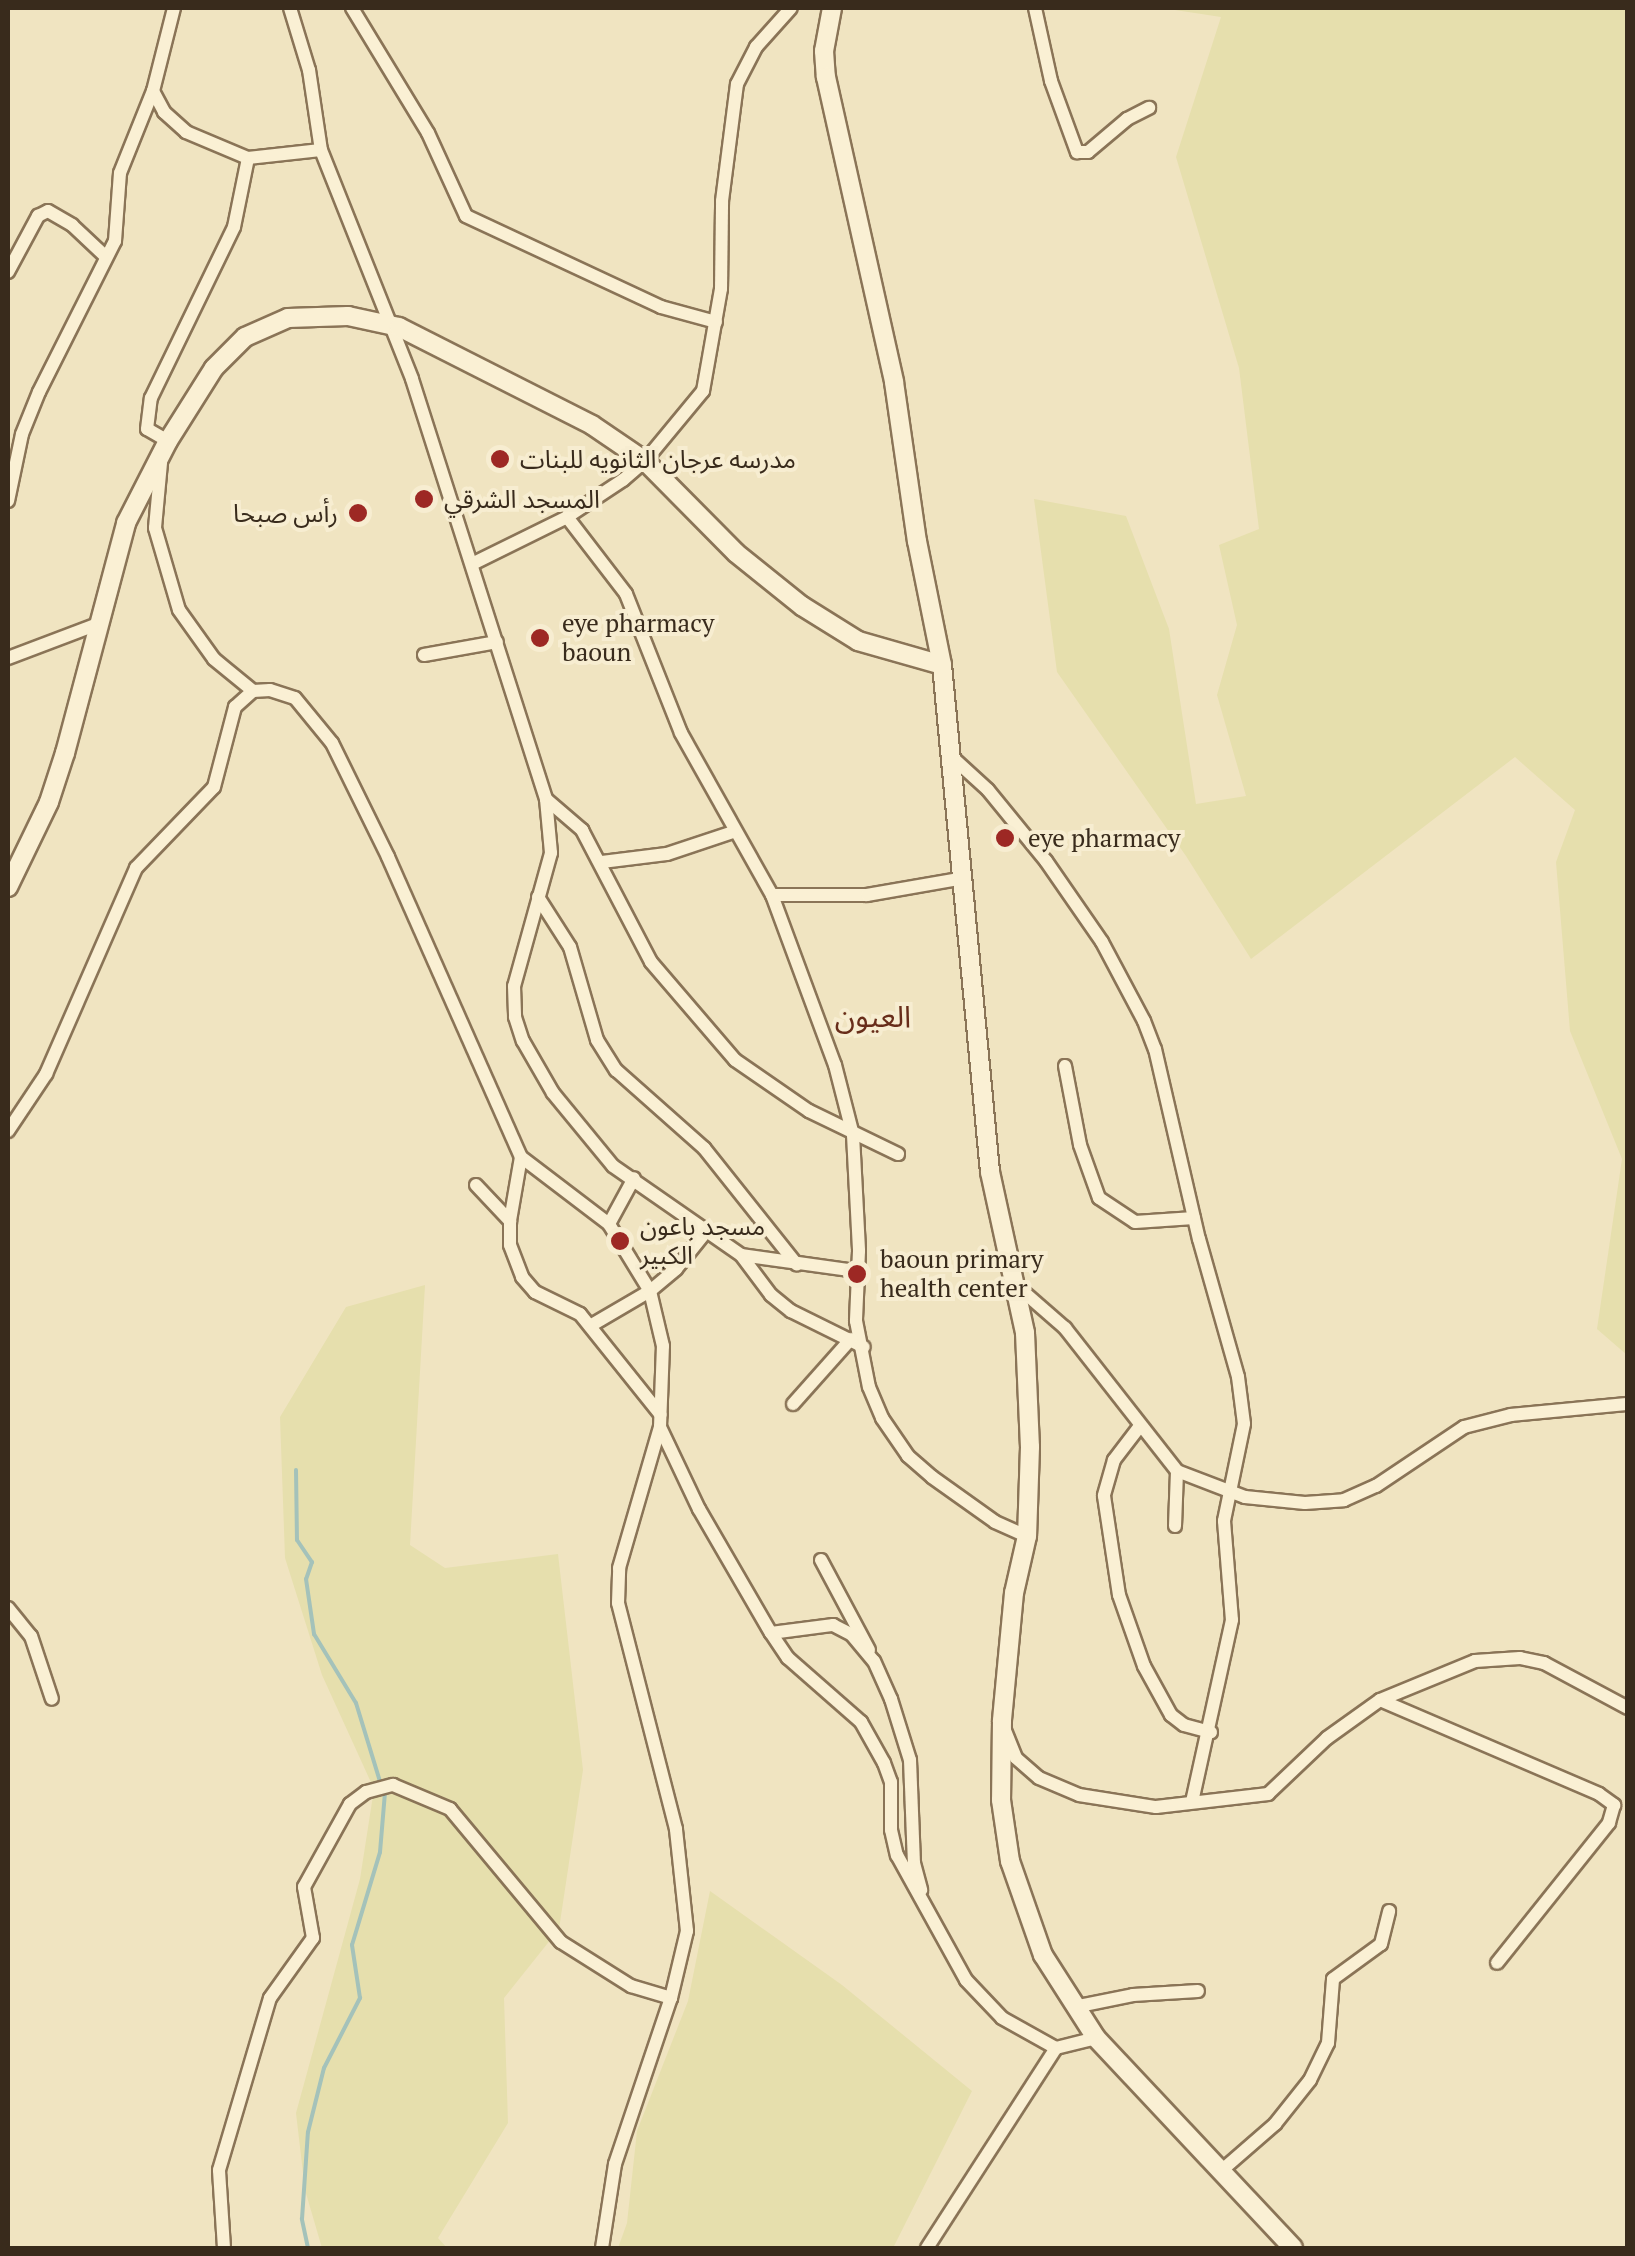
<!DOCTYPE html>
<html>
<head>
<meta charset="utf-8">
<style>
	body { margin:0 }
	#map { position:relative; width:1635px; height:2256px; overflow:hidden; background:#f0e4c1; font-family:"PT Serif","Noto Sans Arabic",serif }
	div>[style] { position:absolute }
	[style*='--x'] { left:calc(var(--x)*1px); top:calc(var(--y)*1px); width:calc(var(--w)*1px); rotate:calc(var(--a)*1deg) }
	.farmland>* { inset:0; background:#e6dfad }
	.stream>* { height:4px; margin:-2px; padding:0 2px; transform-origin:2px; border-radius:2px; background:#a4c2ba }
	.roads { filter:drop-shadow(2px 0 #8a7457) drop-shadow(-2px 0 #8a7457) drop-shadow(0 2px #8a7457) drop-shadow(0 -2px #8a7457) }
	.minor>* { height:12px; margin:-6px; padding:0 6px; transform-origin:6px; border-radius:6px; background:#faf0d4 }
	.tertiary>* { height:18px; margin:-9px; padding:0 9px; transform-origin:9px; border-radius:9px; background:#faf0d4 }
	.dots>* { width:28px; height:28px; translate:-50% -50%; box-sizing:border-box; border:5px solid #f7edd1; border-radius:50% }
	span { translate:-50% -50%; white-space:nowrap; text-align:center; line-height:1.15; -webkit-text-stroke:8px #f7edd1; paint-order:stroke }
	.poi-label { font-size:25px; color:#392b1c }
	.left { translate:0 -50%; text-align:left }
	.right { translate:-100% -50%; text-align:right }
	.quarter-label { font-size:30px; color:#682d1a }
	.frame { position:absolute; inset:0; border:10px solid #392b1c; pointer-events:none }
</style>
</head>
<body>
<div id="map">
	<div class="farmland">
		<div style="clip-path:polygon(1162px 8px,1627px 8px,1627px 1355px,1597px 1329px,1622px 1159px,1570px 1031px,1556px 862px,1575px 810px,1515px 757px,1251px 959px,1186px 856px,1057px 672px,1034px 499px,1126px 516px,1169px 629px,1196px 804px,1246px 796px,1217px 695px,1237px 625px,1219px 545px,1259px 529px,1239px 368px,1176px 157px,1221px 17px)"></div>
		<div style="clip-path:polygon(425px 1285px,410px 1545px,445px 1568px,558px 1554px,583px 1770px,559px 1929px,504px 1998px,508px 2123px,438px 2238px,447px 2248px,322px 2248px,305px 2190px,296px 2113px,360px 1879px,374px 1789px,322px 1675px,285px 1558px,280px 1417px,346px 1307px)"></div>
		<div style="clip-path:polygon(710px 1891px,842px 1985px,972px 2091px,893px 2248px,618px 2248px,627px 2223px,637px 2131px,688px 2001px)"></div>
	</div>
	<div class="stream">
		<div style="--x:296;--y:1470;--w:70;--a:89.2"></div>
		<div style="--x:297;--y:1540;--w:27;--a:56"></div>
		<div style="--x:312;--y:1562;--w:18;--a:109"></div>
		<div style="--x:306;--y:1579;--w:56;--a:81.7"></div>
		<div style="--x:314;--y:1634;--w:81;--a:58.7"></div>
		<div style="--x:356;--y:1703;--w:86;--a:73"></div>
		<div style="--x:308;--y:2248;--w:30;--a:-102"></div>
		<div style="--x:302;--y:2219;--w:87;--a:-86.1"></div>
		<div style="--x:308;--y:2132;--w:66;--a:-76"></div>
		<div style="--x:324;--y:2068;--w:79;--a:-62.8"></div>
		<div style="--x:360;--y:1998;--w:54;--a:-98.6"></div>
		<div style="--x:352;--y:1945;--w:97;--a:-73.2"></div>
		<div style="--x:380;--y:1852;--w:59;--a:-85.2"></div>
	</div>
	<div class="roads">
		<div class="minor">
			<div style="--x:290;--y:8;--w:65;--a:73"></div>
			<div style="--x:309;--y:70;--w:81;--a:81.5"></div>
			<div style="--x:321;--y:150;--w:246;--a:68.3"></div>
			<div style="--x:412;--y:379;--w:441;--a:72.3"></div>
			<div style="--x:546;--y:799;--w:54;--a:84.7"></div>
			<div style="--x:551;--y:853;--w:138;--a:105.5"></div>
			<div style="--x:514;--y:986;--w:31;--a:88"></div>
			<div style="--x:515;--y:1017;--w:25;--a:72"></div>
			<div style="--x:523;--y:1041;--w:60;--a:60"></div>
			<div style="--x:553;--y:1093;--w:94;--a:50.6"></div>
			<div style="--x:613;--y:1166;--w:156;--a:34.8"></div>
			<div style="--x:741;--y:1255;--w:50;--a:53.1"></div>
			<div style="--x:771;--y:1295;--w:26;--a:39"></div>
			<div style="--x:791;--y:1311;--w:81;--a:26.3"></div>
			<div style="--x:352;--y:8;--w:146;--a:58.7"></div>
			<div style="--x:428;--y:133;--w:91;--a:65.4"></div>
			<div style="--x:466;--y:216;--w:215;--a:25"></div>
			<div style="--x:661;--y:307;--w:57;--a:15.3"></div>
			<div style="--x:1035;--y:8;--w:75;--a:77.6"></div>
			<div style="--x:1051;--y:81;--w:76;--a:69.9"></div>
			<div style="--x:1077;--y:152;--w:11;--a:0"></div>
			<div style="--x:1088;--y:152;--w:51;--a:-40.2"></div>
			<div style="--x:1127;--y:119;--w:25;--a:-27"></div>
			<div style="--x:153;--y:91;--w:24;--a:62"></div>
			<div style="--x:164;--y:112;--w:30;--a:42"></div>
			<div style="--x:186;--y:132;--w:67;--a:22.8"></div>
			<div style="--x:248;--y:158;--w:73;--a:-6.3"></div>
			<div style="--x:8;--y:272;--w:64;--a:-61.8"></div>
			<div style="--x:38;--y:216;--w:11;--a:-27"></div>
			<div style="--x:48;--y:211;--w:28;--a:30"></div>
			<div style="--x:72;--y:225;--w:47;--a:43.3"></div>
			<div style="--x:168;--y:441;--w:24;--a:-150"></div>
			<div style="--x:147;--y:429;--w:31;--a:-83"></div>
			<div style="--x:151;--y:398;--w:190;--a:-64.1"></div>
			<div style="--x:234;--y:227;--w:70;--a:-78.5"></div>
			<div style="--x:161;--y:463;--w:65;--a:95.3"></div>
			<div style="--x:155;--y:528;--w:85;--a:73.7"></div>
			<div style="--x:179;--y:610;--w:60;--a:54.5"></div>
			<div style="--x:214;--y:659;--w:50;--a:39.4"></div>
			<div style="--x:8;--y:501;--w:68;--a:-78.2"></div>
			<div style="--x:22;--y:434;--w:45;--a:-68"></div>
			<div style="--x:39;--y:392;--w:169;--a:-63.3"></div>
			<div style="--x:115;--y:241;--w:68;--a:-85.8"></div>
			<div style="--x:120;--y:173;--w:88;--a:-68.1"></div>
			<div style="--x:153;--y:91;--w:86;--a:-75.8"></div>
			<div style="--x:567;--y:517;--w:97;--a:52.5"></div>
			<div style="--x:626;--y:594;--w:149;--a:68.4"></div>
			<div style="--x:681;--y:733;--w:186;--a:60.7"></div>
			<div style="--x:772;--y:895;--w:181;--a:69.7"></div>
			<div style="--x:835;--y:1065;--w:72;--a:75.6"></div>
			<div style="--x:853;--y:1135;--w:116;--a:87"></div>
			<div style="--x:859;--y:1251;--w:70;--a:92.5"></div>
			<div style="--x:856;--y:1321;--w:67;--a:78.9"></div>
			<div style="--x:869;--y:1387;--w:34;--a:67"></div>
			<div style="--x:882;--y:1418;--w:46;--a:55.6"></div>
			<div style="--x:908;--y:1456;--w:32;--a:41"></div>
			<div style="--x:932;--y:1477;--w:77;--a:35.5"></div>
			<div style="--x:995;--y:1522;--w:35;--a:24"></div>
			<div style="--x:472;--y:564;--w:106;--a:-26.3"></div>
			<div style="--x:567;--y:517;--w:67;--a:-33.5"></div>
			<div style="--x:623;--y:480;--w:29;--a:-41"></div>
			<div style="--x:645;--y:461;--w:91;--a:-50.4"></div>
			<div style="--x:703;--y:391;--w:104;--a:-80"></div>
			<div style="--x:721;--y:289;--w:88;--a:-89.3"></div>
			<div style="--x:722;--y:201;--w:118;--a:-82.7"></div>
			<div style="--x:737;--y:84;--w:42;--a:-62.8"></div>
			<div style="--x:756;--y:47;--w:52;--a:-48.1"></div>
			<div style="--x:424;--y:655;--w:74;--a:-10.1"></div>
			<div style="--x:8;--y:658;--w:96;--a:-20.7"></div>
			<div style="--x:953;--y:758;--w:47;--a:42.4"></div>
			<div style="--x:988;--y:790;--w:92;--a:50.8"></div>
			<div style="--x:1046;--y:861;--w:98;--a:55.3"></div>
			<div style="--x:1102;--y:942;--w:89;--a:62"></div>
			<div style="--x:1144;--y:1021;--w:30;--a:69"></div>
			<div style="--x:1155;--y:1049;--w:195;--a:77"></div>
			<div style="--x:1199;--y:1239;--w:143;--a:74.2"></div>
			<div style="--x:1238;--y:1377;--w:47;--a:82.7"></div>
			<div style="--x:1244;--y:1424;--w:99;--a:101.7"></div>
			<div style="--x:1224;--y:1521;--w:99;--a:85.4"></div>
			<div style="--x:1232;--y:1620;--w:186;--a:102.4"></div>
			<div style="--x:546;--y:799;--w:48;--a:40.7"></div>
			<div style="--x:582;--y:830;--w:149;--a:62.4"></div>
			<div style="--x:651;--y:962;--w:129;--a:49.4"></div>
			<div style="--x:735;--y:1060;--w:90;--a:34.6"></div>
			<div style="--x:809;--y:1111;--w:99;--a:25.8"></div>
			<div style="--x:602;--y:862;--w:65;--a:-7"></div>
			<div style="--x:667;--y:854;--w:70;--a:-18.4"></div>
			<div style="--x:772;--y:895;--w:95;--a:0"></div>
			<div style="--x:867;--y:895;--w:98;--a:-9.9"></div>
			<div style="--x:538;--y:897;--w:59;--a:57.4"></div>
			<div style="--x:570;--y:947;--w:97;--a:73.8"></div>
			<div style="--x:597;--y:1040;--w:36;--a:58"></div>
			<div style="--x:616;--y:1070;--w:118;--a:41.6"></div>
			<div style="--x:704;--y:1148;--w:149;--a:51.5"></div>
			<div style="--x:1065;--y:1066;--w:80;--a:79.2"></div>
			<div style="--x:1080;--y:1145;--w:56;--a:70.3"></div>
			<div style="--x:1099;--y:1198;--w:43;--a:33.7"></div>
			<div style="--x:1135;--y:1222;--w:59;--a:-3.9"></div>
			<div style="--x:8;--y:1131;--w:69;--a:-56.3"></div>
			<div style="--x:46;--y:1074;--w:225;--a:-66.4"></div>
			<div style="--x:136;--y:868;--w:112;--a:-46.1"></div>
			<div style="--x:214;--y:787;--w:83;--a:-75.3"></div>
			<div style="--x:235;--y:707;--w:24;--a:-42"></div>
			<div style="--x:253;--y:691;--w:17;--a:-3"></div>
			<div style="--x:270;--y:690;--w:26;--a:18"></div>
			<div style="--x:295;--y:698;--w:58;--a:50.6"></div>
			<div style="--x:332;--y:743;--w:127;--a:63.8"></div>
			<div style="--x:388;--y:857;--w:328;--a:66.1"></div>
			<div style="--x:521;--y:1157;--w:111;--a:37.3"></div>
			<div style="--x:609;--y:1224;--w:52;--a:-61.5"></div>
			<div style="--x:521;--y:1157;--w:65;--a:99.8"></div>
			<div style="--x:510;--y:1221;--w:24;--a:90"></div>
			<div style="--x:510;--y:1245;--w:34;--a:69"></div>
			<div style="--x:522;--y:1277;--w:20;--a:49"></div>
			<div style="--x:535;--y:1292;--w:50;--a:26.1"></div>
			<div style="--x:580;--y:1314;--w:129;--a:51.3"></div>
			<div style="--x:476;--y:1185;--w:50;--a:46.6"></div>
			<div style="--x:741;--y:1255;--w:117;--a:7.9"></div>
			<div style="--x:1011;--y:1281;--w:72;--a:41"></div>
			<div style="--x:1065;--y:1328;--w:182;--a:51.9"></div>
			<div style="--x:1177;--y:1471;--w:73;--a:20.9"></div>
			<div style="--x:1245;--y:1497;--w:60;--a:5.7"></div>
			<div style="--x:1305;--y:1503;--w:39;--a:-4"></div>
			<div style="--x:1344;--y:1500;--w:35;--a:-24"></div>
			<div style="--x:1376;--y:1486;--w:106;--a:-33.8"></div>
			<div style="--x:1464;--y:1427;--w:49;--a:-14.3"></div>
			<div style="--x:1511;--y:1415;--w:118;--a:-5.4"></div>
			<div style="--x:590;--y:1326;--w:69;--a:-30.3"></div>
			<div style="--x:650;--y:1291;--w:34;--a:-40"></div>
			<div style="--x:676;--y:1269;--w:45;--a:-51.3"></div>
			<div style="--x:793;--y:1404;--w:87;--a:-48.3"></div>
			<div style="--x:1140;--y:1426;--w:43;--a:127.4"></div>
			<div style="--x:1114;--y:1460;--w:37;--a:106"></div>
			<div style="--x:1104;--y:1496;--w:100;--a:81.4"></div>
			<div style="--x:1119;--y:1595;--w:75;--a:70.6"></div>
			<div style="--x:1144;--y:1666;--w:56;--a:61.1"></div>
			<div style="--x:1171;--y:1715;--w:16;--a:38"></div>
			<div style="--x:1184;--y:1725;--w:28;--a:15"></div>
			<div style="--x:660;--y:1427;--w:91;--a:64.6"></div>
			<div style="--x:699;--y:1509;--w:143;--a:59.9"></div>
			<div style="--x:771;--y:1633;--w:30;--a:56"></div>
			<div style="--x:788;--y:1658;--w:97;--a:41.2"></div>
			<div style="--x:861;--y:1722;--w:47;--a:60.7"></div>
			<div style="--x:884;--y:1763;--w:20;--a:70"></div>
			<div style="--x:891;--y:1782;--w:48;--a:90"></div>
			<div style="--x:891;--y:1830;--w:26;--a:77"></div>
			<div style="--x:897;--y:1855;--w:143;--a:61.1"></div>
			<div style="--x:966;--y:1980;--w:52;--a:46.5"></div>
			<div style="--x:1002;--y:2018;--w:62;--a:29.1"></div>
			<div style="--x:1056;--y:2048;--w:41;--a:-14"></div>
			<div style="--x:1175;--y:1526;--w:55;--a:-87.9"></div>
			<div style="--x:821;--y:1560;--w:102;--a:61.9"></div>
			<div style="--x:8;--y:1608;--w:36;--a:51"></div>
			<div style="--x:31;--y:1636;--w:66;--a:71.6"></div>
			<div style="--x:771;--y:1633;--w:63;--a:-7.4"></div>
			<div style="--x:833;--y:1625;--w:20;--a:27"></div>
			<div style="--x:851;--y:1634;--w:35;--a:50"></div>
			<div style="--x:874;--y:1661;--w:42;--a:65.9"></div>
			<div style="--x:891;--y:1699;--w:64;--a:72.7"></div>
			<div style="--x:910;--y:1760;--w:103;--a:87.8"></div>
			<div style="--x:914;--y:1863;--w:28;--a:75"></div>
			<div style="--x:1380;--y:1700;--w:238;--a:23.2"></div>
			<div style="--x:1599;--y:1794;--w:19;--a:36"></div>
			<div style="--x:1614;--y:1805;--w:19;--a:106"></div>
			<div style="--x:1609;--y:1823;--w:179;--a:128.7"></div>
			<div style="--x:1004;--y:1728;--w:32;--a:68"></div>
			<div style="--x:1016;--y:1758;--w:30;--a:41"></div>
			<div style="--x:1039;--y:1778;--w:43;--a:23"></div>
			<div style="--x:1079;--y:1795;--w:78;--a:8.9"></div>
			<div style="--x:1156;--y:1807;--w:113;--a:-6.6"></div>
			<div style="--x:1268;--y:1794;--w:81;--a:-43.5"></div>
			<div style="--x:1327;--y:1738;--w:65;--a:-35.6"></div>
			<div style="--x:1380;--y:1700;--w:103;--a:-22.3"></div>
			<div style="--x:1475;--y:1661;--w:45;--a:-3.8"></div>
			<div style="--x:1520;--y:1658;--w:25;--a:12"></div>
			<div style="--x:1544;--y:1663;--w:95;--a:28.2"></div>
			<div style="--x:1074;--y:2007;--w:60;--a:-11.5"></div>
			<div style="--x:1133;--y:1995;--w:65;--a:-3.5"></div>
			<div style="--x:1221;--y:2171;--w:72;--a:-41"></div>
			<div style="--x:1275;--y:2124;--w:56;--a:-51.5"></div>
			<div style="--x:1310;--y:2080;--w:41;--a:-64.1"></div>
			<div style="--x:1328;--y:2043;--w:64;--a:-85.5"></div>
			<div style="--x:1333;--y:1979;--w:59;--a:-36.1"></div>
			<div style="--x:1381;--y:1944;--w:34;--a:-76"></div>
			<div style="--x:224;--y:2248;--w:78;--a:-93.7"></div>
			<div style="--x:219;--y:2170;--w:179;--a:-73.5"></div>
			<div style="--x:270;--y:1998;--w:74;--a:-54.4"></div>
			<div style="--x:313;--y:1938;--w:52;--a:-100"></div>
			<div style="--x:304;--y:1887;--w:95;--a:-61"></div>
			<div style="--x:350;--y:1804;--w:20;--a:-37"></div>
			<div style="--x:366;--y:1792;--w:28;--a:-15"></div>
			<div style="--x:393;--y:1785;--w:62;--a:22.8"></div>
			<div style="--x:450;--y:1809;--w:173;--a:50.2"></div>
			<div style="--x:561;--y:1942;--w:83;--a:32.2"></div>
			<div style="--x:631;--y:1986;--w:42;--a:16.7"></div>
			<div style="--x:602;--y:2248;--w:85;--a:-81.2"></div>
			<div style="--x:615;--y:2164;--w:175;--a:-71.4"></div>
			<div style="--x:671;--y:1998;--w:69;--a:-76.6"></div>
			<div style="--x:687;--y:1931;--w:103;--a:-96.2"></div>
			<div style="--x:676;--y:1829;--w:233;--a:-104.4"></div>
			<div style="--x:618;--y:1603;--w:35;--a:-88"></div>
			<div style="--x:619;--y:1568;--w:147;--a:-73.8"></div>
			<div style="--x:660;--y:1427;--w:81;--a:-87.9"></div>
			<div style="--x:663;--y:1346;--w:57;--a:-103.3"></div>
			<div style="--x:650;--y:1291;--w:79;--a:-121.5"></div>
			<div style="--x:927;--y:2248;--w:238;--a:-57.2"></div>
		</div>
		<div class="tertiary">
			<div style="--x:832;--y:8;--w:44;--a:100.5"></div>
			<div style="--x:824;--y:51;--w:26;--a:86"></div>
			<div style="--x:826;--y:77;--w:312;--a:77.4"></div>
			<div style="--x:894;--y:382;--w:161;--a:81.8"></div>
			<div style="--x:917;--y:541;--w:126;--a:78.6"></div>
			<div style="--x:942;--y:665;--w:509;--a:84.59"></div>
			<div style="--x:990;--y:1172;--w:165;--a:77.7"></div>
			<div style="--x:1025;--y:1333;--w:114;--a:87.5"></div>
			<div style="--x:1030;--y:1447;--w:89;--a:91.9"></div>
			<div style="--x:1027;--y:1536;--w:58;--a:102.8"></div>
			<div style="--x:1014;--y:1593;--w:129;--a:95.4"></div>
			<div style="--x:1002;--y:1721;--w:79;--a:90.7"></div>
			<div style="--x:1001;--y:1800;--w:62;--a:81.6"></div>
			<div style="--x:1010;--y:1861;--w:100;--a:70.7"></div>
			<div style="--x:1043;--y:1955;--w:98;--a:57.4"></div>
			<div style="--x:1096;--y:2038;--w:288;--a:46.8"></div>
			<div style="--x:8;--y:887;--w:94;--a:-64.2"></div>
			<div style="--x:49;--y:802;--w:52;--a:-71.9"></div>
			<div style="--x:65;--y:753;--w:238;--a:-75.1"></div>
			<div style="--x:126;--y:523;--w:92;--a:-62.9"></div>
			<div style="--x:168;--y:441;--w:86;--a:-57.8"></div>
			<div style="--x:214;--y:368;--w:44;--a:-45"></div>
			<div style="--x:245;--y:337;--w:47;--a:-23.8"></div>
			<div style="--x:288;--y:318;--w:60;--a:-1.9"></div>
			<div style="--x:348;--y:316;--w:52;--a:12.2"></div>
			<div style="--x:399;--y:327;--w:216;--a:26.9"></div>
			<div style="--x:592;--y:425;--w:64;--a:34.2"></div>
			<div style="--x:645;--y:461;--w:129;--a:45.3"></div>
			<div style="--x:736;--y:553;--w:85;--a:38.8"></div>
			<div style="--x:802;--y:606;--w:66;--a:32"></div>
			<div style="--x:858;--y:641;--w:87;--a:15.9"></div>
		</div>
	</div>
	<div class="dots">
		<div style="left:500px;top:459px;background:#9d2824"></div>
		<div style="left:424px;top:499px;background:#9d2824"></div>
		<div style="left:358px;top:513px;background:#9d2824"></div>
		<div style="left:540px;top:638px;background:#9d2824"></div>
		<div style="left:1005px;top:838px;background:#9d2824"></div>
		<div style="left:620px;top:1241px;background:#9d2824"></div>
		<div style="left:857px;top:1274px;background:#9d2824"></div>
	</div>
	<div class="poi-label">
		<span class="left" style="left:520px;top:459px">مدرسه عرجان الثانويه للبنات</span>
		<span class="left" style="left:444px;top:499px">المسجد الشرقي</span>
		<span class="right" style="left:338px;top:513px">رأس صبحا</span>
		<span class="left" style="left:562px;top:638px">eye pharmacy<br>baoun</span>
		<span class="left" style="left:1028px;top:838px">eye pharmacy</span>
		<span class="left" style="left:640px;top:1241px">مسجد باعون<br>الكبير</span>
		<span class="left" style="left:880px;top:1274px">baoun primary<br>health center</span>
	</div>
	<div class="quarter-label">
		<span style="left:873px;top:1016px">العيون</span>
	</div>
	<div class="frame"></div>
</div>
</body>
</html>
